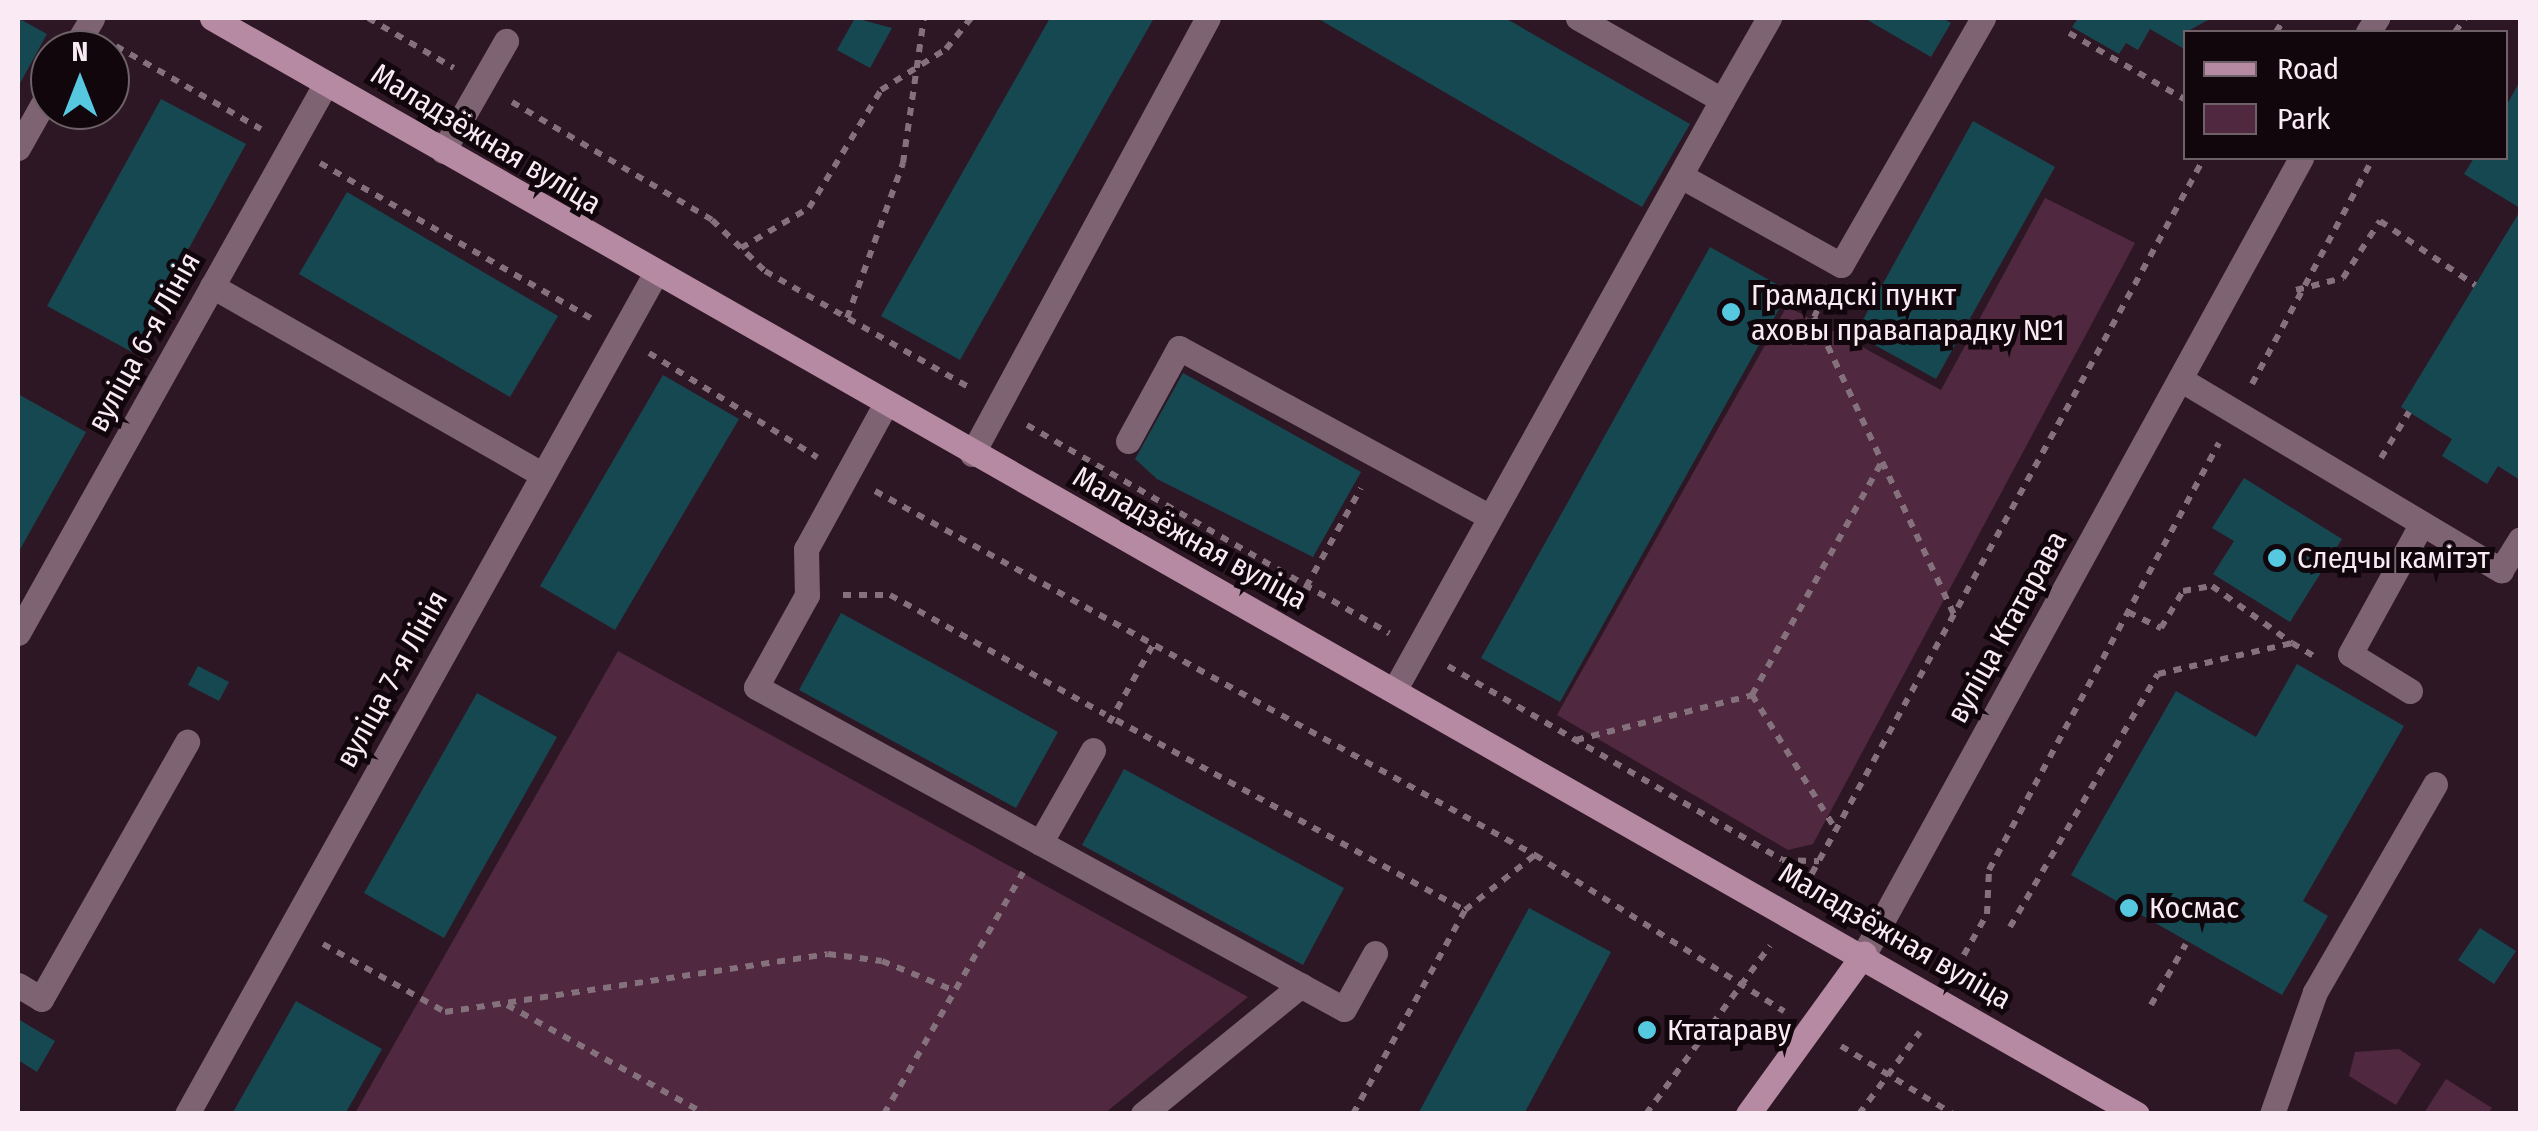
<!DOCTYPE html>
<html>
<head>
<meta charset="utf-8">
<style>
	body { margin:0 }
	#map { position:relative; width:2538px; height:1131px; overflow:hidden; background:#2e1724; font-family:"Fira Sans Condensed",sans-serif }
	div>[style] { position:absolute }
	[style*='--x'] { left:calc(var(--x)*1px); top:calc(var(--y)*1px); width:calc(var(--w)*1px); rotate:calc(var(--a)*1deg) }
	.green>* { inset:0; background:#502840 }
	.building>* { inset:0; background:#164852 }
	.path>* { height:6px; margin-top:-3px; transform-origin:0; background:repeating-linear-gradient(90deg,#85717c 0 8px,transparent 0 16px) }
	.lane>* { height:25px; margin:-12.5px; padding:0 12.5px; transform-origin:12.5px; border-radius:12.5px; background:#7e6372 }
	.street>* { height:25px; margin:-12.5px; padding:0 12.5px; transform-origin:12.5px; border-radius:12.5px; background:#7e6372 }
	.secondary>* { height:25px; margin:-12.5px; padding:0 12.5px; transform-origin:12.5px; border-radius:12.5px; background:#b58aa2 }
	.dots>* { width:28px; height:28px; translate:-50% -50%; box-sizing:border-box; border:5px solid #10060b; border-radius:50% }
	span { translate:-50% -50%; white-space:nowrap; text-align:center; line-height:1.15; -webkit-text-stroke:10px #10060b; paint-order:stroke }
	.street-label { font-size:30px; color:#faeaf3 }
	.poi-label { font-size:30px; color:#faeaf3 }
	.left { translate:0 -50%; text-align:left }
	.frame { position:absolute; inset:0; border:20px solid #faeaf3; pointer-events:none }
	.legend { position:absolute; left:2183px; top:30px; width:325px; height:130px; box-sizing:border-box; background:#10060b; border:2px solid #6e6168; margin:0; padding:12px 18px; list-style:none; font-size:30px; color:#faeaf3 }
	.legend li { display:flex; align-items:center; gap:20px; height:50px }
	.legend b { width:50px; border:2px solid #6e6168 }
	.north { position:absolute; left:30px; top:30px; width:100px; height:100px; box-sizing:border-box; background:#10060b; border:2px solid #6e6168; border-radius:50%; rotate:0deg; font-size:28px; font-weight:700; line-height:40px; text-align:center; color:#faeaf3 }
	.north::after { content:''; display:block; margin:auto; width:35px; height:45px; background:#56c9e1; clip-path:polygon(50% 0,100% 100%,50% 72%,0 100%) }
</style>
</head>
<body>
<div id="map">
	<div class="green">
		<div style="clip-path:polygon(2045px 198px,2135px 243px,1813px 844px,1788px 850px,1557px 715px,1787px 306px,1941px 390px)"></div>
		<div style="clip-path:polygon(618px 651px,1248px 997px,1105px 1113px,355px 1113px)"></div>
		<div style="clip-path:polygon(2399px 1049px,2421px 1064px,2396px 1105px,2349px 1076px,2355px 1052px)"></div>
		<div style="clip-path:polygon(2446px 1079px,2492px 1108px,2488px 1113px,2424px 1113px)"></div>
	</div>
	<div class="building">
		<div style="clip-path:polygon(18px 18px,47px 34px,18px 87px)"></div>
		<div style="clip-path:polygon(855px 18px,892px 28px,870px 68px,837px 50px)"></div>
		<div style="clip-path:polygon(1050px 18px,1154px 18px,960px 360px,881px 316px)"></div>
		<div style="clip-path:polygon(1317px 18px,1505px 18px,1690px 124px,1642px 207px)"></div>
		<div style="clip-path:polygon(1864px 18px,1942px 18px,1951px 23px,1931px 57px)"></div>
		<div style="clip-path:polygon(2078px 18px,2212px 18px,2186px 32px,2186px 50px,2150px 29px,2138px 50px,2126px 43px,2119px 54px,2072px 27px)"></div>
		<div style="clip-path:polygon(2520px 81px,2520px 208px,2464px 174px,2474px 158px,2506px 158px,2506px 106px)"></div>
		<div style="clip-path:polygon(161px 99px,246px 144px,132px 352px,47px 306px)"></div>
		<div style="clip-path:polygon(1973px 121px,2055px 167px,1936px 379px,1855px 334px)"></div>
		<div style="clip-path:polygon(347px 192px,558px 316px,510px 397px,299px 274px)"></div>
		<div style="clip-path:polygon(2520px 211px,2520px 480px,2498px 466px,2487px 484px,2442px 456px,2452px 439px,2401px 407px)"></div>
		<div style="clip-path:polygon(1710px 247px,1789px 291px,1560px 702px,1481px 658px)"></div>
		<div style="clip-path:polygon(1183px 373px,1361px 472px,1313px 557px,1157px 479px,1135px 459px)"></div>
		<div style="clip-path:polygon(663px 375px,739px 419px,615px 630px,540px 586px)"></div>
		<div style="clip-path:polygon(18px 394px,86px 432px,18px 553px)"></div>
		<div style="clip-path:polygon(2244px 478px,2342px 539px,2290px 622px,2213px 574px,2234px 541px,2212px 528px)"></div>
		<div style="clip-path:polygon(841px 613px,1058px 732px,1016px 808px,799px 690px)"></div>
		<div style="clip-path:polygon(2297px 664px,2404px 726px,2303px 901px,2328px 916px,2282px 995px,2071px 875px,2176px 691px,2256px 737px)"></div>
		<div style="clip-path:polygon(198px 666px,229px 682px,219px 701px,188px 685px)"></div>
		<div style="clip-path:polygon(477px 693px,557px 737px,444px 938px,364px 893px)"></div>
		<div style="clip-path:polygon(1124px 769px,1344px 888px,1303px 965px,1082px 845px)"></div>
		<div style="clip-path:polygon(1529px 908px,1611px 952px,1524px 1114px,1418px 1114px)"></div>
		<div style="clip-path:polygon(2480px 928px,2516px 951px,2494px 984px,2458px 960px)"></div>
		<div style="clip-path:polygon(296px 1001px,382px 1049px,345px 1114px,232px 1114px)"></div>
		<div style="clip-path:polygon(18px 1019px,55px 1041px,37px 1072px,18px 1060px)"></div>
	</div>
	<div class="path">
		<div style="--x:368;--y:18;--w:99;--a:30.2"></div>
		<div style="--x:2276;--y:32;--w:17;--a:-57"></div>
		<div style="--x:2455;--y:32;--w:17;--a:-54"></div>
		<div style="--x:2069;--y:33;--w:135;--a:29.8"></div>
		<div style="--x:116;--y:46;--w:167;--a:29.8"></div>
		<div style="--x:512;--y:102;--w:232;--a:30.5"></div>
		<div style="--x:712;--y:220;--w:74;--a:43.9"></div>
		<div style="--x:765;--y:271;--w:236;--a:29.7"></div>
		<div style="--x:320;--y:163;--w:312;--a:29.8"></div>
		<div style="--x:741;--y:248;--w:79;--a:-30.5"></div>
		<div style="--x:809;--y:208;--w:138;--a:-58.6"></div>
		<div style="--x:881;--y:90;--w:77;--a:-32.2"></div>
		<div style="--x:946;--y:49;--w:40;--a:-51"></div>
		<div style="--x:2296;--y:290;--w:49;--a:-14.3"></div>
		<div style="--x:2343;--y:278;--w:68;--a:-57"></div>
		<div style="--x:2380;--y:221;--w:115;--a:34"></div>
		<div style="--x:1824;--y:296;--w:23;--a:115"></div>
		<div style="--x:1814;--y:317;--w:329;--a:64.8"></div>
		<div style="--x:847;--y:318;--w:165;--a:-70.1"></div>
		<div style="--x:903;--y:163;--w:147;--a:-81.8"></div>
		<div style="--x:649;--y:353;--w:198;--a:31.8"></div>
		<div style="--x:2252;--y:384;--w:256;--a:-61.8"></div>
		<div style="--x:1027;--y:425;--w:418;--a:29.9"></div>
		<div style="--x:2381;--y:458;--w:54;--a:-58.7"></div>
		<div style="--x:875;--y:491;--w:754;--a:28.88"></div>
		<div style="--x:1535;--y:855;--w:294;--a:32.1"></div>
		<div style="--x:1306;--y:587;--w:113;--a:-60.9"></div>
		<div style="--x:843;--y:595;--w:47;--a:0"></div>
		<div style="--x:890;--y:595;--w:246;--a:29"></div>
		<div style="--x:2128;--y:612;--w:37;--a:26"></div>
		<div style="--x:2161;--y:628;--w:43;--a:-59.3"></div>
		<div style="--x:2183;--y:591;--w:29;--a:-10"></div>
		<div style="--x:2212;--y:586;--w:98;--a:35.5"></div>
		<div style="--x:1448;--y:666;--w:386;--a:30.1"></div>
		<div style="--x:1782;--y:860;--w:37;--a:2"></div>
		<div style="--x:1752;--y:695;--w:159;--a:58.1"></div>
		<div style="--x:1116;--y:720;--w:397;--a:28.6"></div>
		<div style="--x:1109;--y:723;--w:92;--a:-60.6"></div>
		<div style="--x:1576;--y:740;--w:182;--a:-14.3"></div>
		<div style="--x:1752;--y:695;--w:269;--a:-60.9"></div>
		<div style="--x:1804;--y:888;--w:832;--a:-61.28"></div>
		<div style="--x:2010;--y:927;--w:293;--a:-59.7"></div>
		<div style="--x:2158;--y:674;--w:138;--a:-13"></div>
		<div style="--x:2292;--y:643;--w:29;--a:31"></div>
		<div style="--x:323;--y:944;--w:140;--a:29.1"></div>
		<div style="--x:445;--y:1012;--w:387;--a:-8.6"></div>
		<div style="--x:828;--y:954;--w:54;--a:7.4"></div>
		<div style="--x:882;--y:961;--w:79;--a:22.3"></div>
		<div style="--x:1956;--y:969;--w:63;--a:-60.6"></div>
		<div style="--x:1987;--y:914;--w:44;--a:-87.4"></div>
		<div style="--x:1989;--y:870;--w:485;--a:-61.7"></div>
		<div style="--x:507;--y:1005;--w:226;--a:28.8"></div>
		<div style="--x:2151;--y:1005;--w:70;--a:-60.2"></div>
		<div style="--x:1841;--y:1046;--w:131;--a:31.3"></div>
		<div style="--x:884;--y:1114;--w:279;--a:-60.1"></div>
		<div style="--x:1353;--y:1114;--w:233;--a:-61.2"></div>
		<div style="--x:1465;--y:910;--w:89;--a:-38.2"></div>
		<div style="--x:1646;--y:1114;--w:209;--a:-53.6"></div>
		<div style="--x:1859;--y:1114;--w:102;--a:-53.4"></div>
	</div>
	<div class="lane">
		<div style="--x:73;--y:50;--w:37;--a:-59"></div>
		<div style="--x:1722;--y:100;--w:95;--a:-60.2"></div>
		<div style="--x:18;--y:148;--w:65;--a:-60.7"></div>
		<div style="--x:443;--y:151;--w:127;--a:-60.2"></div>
		<div style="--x:1681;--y:176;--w:183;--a:29.1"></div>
		<div style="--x:1841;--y:265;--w:285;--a:-60.1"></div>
		<div style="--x:212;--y:286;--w:381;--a:29.7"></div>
		<div style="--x:2180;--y:379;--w:374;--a:30.8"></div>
		<div style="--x:2501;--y:570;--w:36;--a:-58"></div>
		<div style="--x:885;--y:405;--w:164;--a:118.7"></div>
		<div style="--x:806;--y:549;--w:46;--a:88.8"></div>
		<div style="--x:807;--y:595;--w:105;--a:119"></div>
		<div style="--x:756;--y:687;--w:670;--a:28.71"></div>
		<div style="--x:1344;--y:1009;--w:64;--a:-61"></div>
		<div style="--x:1128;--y:441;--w:106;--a:-61.3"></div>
		<div style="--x:1179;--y:348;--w:352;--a:28.5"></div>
		<div style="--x:972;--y:454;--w:496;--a:-61.6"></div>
		<div style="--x:1395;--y:689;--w:674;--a:-60.96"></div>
		<div style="--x:1722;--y:100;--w:166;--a:-150.3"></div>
		<div style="--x:2410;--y:691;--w:70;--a:-148.3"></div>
		<div style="--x:2350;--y:654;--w:149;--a:-61.2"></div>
		<div style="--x:1040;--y:843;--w:107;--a:-60.3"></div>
		<div style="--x:18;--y:985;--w:27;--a:31"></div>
		<div style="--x:41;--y:999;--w:296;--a:-60.4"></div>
		<div style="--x:1143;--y:1114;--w:204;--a:-39.2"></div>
		<div style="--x:2272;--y:1114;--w:129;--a:-70.6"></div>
		<div style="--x:2315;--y:992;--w:240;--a:-60"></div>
	</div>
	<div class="street">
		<div style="--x:2368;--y:32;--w:17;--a:-57"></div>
		<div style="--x:18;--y:633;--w:630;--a:-60.75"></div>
		<div style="--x:1864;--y:954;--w:908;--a:-61.23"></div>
		<div style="--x:187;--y:1114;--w:959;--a:-60.87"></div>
	</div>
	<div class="secondary">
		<div style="--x:212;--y:18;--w:2215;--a:29.66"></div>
		<div style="--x:1748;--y:1114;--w:198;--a:-54.1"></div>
	</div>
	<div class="dots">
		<div style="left:1731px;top:312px;background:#56c9e1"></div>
		<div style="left:2277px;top:558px;background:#56c9e1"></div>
		<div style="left:2129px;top:908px;background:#56c9e1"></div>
		<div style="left:1647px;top:1030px;background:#56c9e1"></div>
	</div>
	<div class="street-label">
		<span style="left:486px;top:139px;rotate:31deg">Маладзёжная вуліца</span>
		<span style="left:144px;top:342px;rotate:-61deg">вуліца 6-я Лінія</span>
		<span style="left:1190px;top:538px;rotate:29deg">Маладзёжная вуліца</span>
		<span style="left:2007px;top:627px;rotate:-61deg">вуліца Ктатарава</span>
		<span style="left:392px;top:679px;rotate:-61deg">вуліца 7-я Лінія</span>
		<span style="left:1895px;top:936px;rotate:30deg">Маладзёжная вуліца</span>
	</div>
	<div class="poi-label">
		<span class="left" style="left:1751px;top:312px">Грамадскі пункт<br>аховы правапарадку №1</span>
		<span class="left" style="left:2297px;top:558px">Следчы камітэт</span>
		<span class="left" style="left:2149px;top:908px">Космас</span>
		<span class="left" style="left:1667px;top:1030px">Ктатараву</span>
	</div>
	<div class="frame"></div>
	<ul class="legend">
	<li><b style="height:12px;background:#b58aa2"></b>Road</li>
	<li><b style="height:28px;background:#502840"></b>Park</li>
	</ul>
	<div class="north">N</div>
</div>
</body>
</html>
